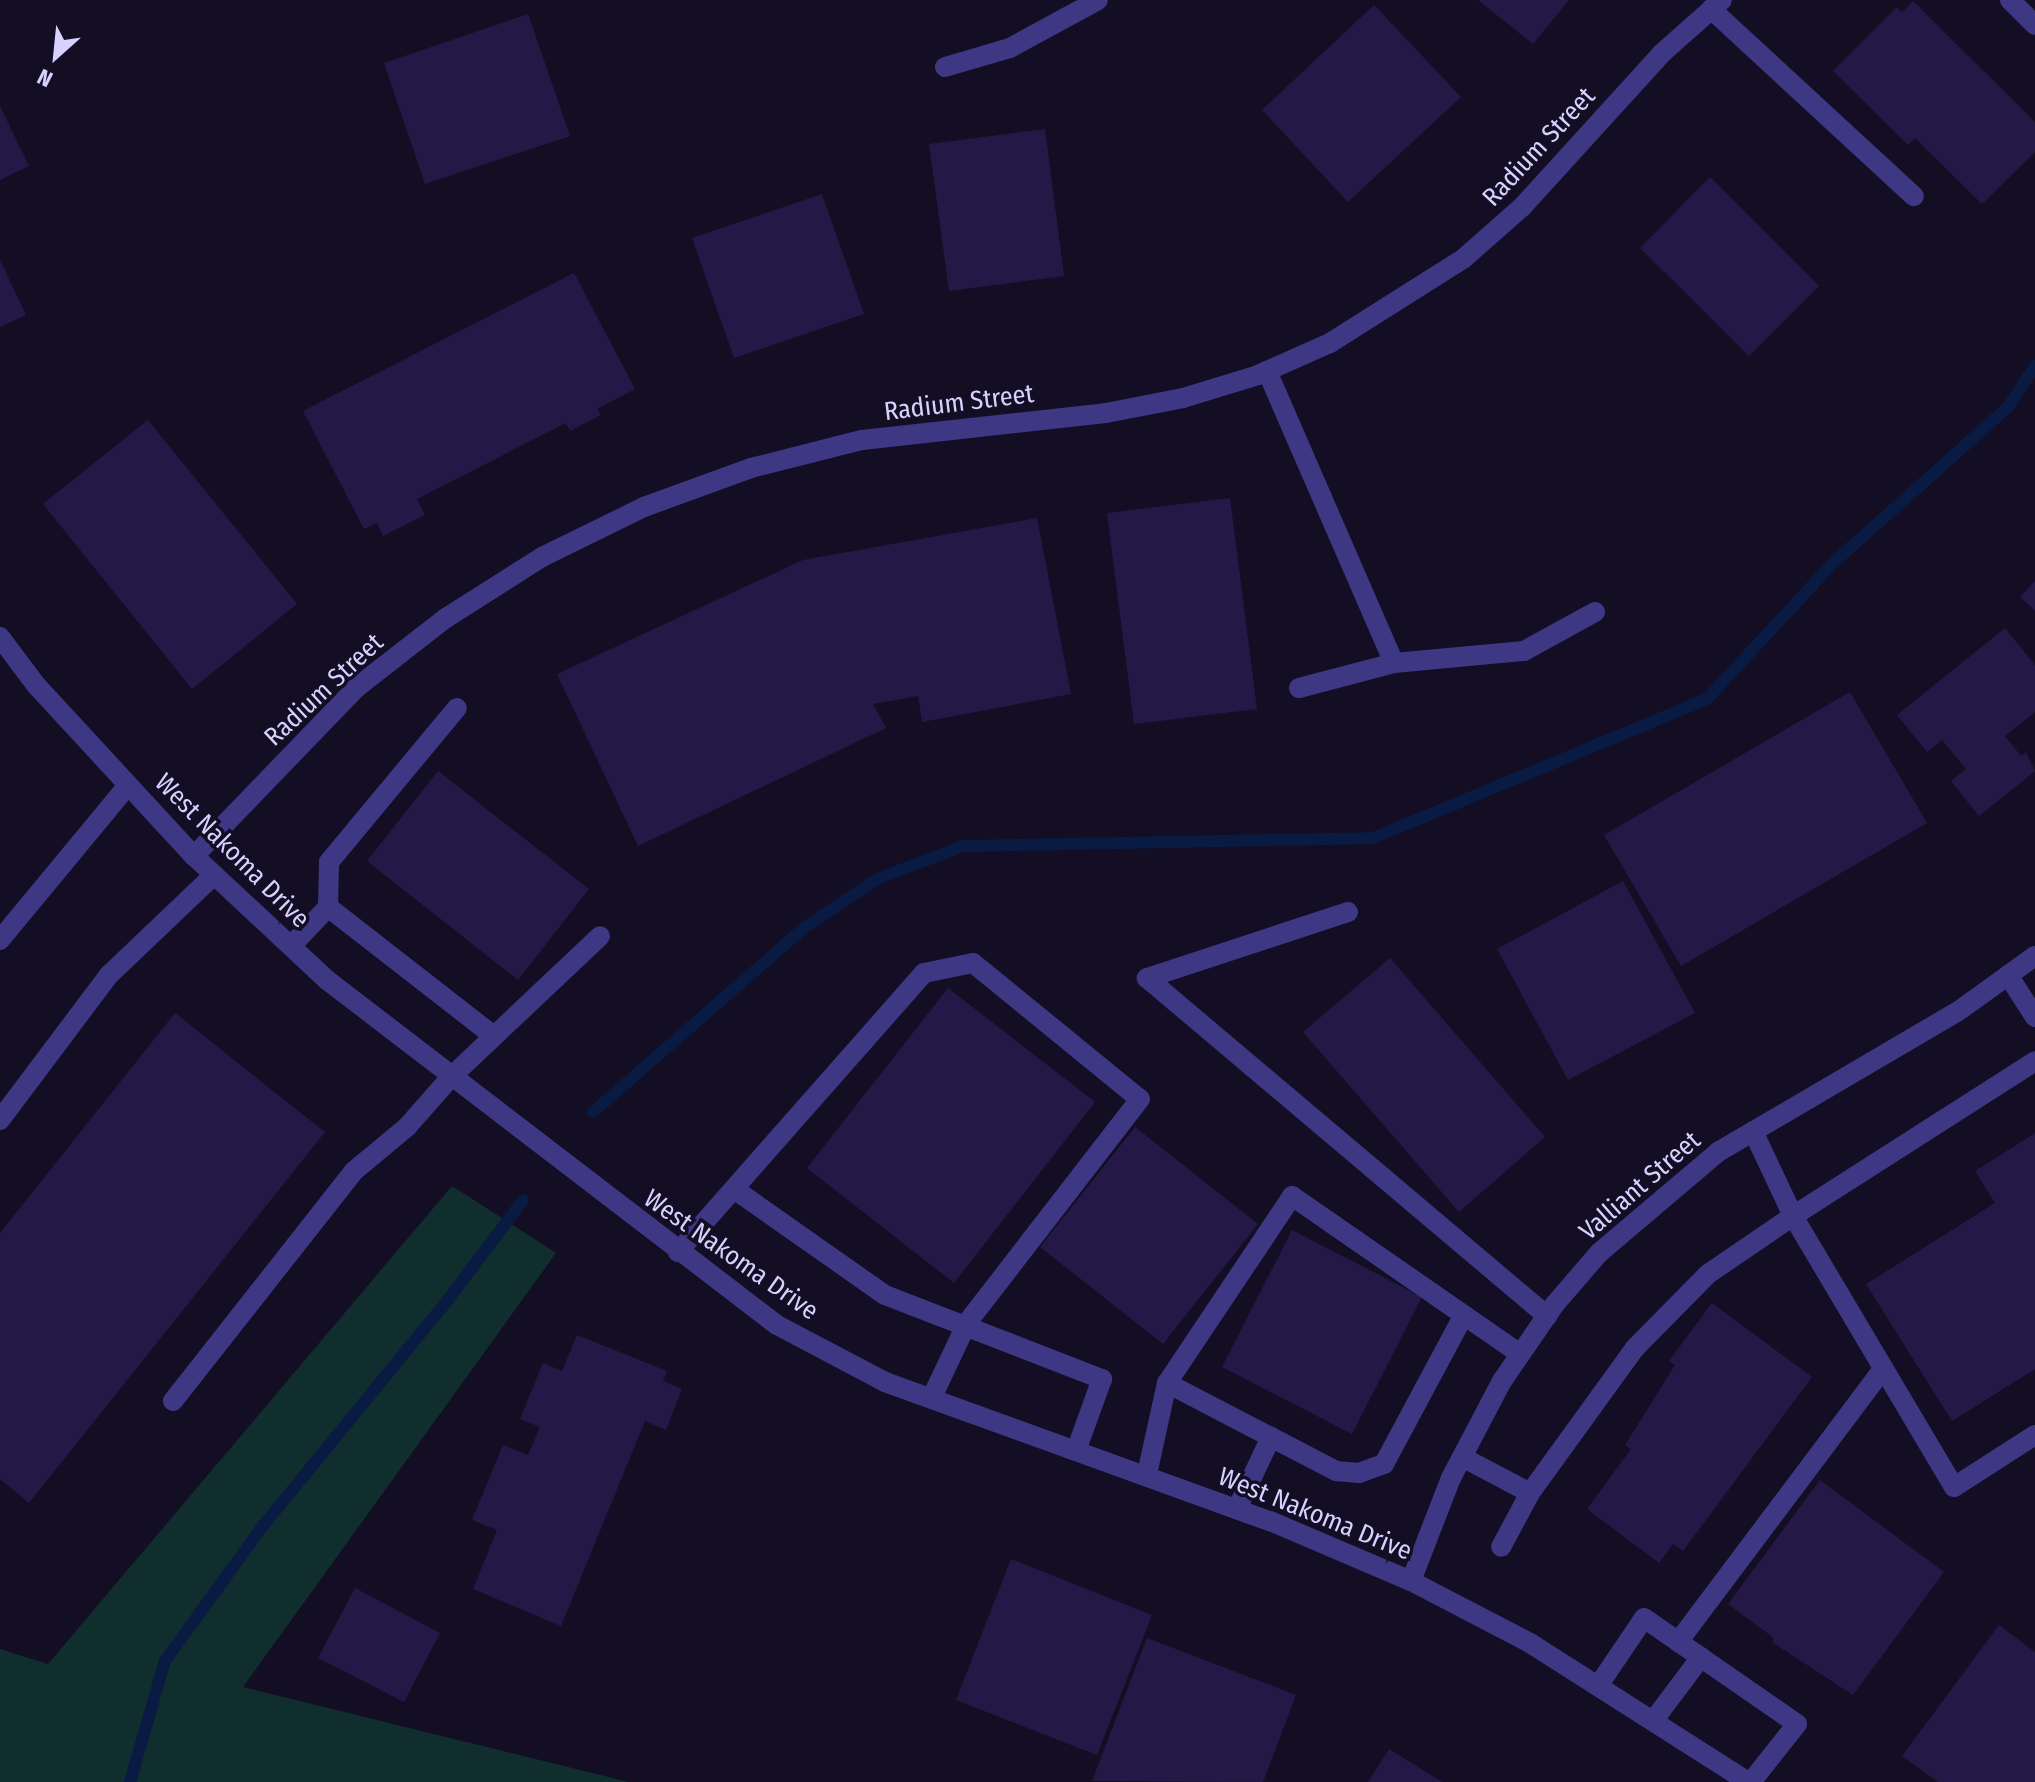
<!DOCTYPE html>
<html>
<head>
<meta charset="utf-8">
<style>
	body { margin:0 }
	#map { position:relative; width:2035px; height:1782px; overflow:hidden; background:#130e24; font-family:"Fira Sans Condensed",sans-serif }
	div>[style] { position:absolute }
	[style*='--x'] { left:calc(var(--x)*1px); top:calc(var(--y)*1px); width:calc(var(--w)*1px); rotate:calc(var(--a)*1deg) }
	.green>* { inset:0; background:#112e2e }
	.stream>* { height:12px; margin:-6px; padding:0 6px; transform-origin:6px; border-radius:6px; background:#091b42 }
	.building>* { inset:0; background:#241946 }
	.service>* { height:20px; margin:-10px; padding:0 10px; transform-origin:10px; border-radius:10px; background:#3e3884 }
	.minor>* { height:20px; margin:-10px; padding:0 10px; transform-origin:10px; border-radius:10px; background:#3e3884 }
	.tertiary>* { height:20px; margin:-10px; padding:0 10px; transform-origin:10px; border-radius:10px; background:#3e3884 }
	span { translate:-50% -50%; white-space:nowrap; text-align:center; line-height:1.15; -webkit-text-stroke:7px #130e24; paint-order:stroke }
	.street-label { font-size:26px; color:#d8d1ff }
	.north { position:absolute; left:16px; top:16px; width:80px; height:80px; -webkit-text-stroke:6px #130e24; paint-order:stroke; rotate:207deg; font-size:22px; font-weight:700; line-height:32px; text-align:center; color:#d8d1ff }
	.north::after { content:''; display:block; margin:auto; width:28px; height:36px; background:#d8d1ff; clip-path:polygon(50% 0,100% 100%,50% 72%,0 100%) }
</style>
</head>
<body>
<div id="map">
	<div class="green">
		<div style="clip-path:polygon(452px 1186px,556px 1253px,243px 1687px,629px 1782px,0 1782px,0 1649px,48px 1664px)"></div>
	</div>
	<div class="stream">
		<div style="--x:593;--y:1112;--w:280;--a:-41.1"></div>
		<div style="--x:804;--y:928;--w:88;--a:-33.9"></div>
		<div style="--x:877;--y:879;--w:92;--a:-21"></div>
		<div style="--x:963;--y:846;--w:410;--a:-1.1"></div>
		<div style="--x:1373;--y:838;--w:362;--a:-22.6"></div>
		<div style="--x:1707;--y:699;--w:185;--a:-47.2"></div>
		<div style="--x:1833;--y:563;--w:234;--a:-41.7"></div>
		<div style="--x:2008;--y:407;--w:49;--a:-56.6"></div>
		<div style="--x:130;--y:1782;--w:126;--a:-73.9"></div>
		<div style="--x:165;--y:1661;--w:165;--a:-54.1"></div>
		<div style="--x:262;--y:1527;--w:287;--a:-50.7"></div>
		<div style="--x:444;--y:1305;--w:131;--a:-53"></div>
	</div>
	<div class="building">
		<div style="clip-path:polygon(1478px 0,1569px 0,1533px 44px)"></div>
		<div style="clip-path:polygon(1913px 1px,2035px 122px,2035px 152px,1982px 204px,1915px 138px,1908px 145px,1833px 71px,1897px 7px,1902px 12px)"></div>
		<div style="clip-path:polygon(1374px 5px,1461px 97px,1348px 202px,1262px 110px)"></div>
		<div style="clip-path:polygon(528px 14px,570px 136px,425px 184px,384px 63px)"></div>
		<div style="clip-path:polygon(0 106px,29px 166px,0 180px)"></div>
		<div style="clip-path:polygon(1045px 129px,1064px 276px,949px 291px,929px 144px)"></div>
		<div style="clip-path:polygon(1710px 177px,1819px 286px,1749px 356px,1640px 248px)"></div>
		<div style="clip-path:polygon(822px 194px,864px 314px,734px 358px,692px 238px)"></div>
		<div style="clip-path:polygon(0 260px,26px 315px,0 327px)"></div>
		<div style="clip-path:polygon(574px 273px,635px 389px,597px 409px,601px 415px,570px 431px,566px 423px,417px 499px,425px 515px,383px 536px,377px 523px,364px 529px,303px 411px)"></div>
		<div style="clip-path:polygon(148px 420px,297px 604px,192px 689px,43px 504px)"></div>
		<div style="clip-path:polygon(1230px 498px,1257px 709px,1134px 724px,1107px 513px)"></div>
		<div style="clip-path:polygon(1037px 518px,1071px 694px,922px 722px,918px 696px,873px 704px,886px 728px,638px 846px,557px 674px,803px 560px)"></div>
		<div style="clip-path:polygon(2035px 581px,2035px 611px,2020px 597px)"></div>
		<div style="clip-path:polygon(2005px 628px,2035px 665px,2035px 712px,2005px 736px,2021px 756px,2026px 752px,2035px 771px,1979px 816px,1951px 781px,1966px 769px,1942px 740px,1927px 752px,1897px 715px)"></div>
		<div style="clip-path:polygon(1850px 692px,1927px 823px,1681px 966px,1604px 835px)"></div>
		<div style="clip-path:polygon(438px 771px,589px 889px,518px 980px,367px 861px)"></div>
		<div style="clip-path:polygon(1623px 881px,1695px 1013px,1568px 1080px,1497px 949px)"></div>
		<div style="clip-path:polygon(1390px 958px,1545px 1137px,1459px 1212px,1303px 1032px)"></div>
		<div style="clip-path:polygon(948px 988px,1095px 1102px,954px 1283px,807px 1168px)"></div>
		<div style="clip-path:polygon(175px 1013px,325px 1132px,29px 1503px,0 1479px,0 1233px)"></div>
		<div style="clip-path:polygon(1135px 1127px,1258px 1224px,1163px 1344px,1040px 1247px)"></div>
		<div style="clip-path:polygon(2035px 1133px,2035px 1369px,1952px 1421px,1866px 1284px,1995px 1203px,1975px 1171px)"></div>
		<div style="clip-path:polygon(1292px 1230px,1422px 1297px,1352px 1434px,1222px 1367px)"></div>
		<div style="clip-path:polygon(1712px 1303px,1812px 1377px,1683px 1551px,1673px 1544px,1659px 1563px,1587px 1509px,1631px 1449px,1625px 1445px,1675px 1365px,1669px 1361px)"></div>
		<div style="clip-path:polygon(577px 1335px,667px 1371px,663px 1381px,682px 1389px,666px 1430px,645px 1421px,561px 1626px,473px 1589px,497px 1530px,472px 1520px,503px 1445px,528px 1455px,540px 1427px,520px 1419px,543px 1363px,562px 1371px)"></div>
		<div style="clip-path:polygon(1820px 1480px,1944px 1572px,1853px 1695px,1772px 1642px,1774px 1638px,1728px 1604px)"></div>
		<div style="clip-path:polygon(1011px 1559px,1152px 1615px,1097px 1755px,956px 1700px)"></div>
		<div style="clip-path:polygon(355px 1588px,440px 1633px,404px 1702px,318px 1658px)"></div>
		<div style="clip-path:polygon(1999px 1625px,2035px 1652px,2035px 1782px,1938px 1782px,1902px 1756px)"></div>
		<div style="clip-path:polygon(1147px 1638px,1296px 1695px,1263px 1782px,1092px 1781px)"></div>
		<div style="clip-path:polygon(1389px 1749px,1442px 1782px,1368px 1782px)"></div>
	</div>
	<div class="service">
		<div style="--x:2010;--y:0;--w:35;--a:45"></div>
		<div style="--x:1711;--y:9;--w:276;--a:42.7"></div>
		<div style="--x:945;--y:67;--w:68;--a:-16.3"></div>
		<div style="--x:1010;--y:48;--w:100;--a:-28.6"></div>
		<div style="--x:1267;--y:371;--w:318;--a:66.5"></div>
		<div style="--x:1299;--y:688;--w:98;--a:-14.7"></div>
		<div style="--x:1394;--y:663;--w:131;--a:-5.3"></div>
		<div style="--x:1524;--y:651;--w:81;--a:-28.8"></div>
		<div style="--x:328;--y:907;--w:210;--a:37.9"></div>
		<div style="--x:1348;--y:912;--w:212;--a:161.8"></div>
		<div style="--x:1147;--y:978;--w:524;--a:40.2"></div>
		<div style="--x:0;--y:940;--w:201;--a:-50.4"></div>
		<div style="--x:291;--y:946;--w:54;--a:-46.5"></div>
		<div style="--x:328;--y:907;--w:45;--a:-88.7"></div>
		<div style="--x:329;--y:862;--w:200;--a:-50.3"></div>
		<div style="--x:2008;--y:975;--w:50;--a:57.3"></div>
		<div style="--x:0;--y:1120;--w:181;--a:-53.1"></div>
		<div style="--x:109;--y:975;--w:145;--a:-43.6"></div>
		<div style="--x:1753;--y:1131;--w:94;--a:64.8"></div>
		<div style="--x:1793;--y:1216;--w:287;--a:-32.6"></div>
		<div style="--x:734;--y:1189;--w:184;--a:35.1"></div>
		<div style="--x:885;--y:1295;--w:233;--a:21.2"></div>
		<div style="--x:1102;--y:1379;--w:73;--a:109.9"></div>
		<div style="--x:678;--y:1252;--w:372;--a:-48.6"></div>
		<div style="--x:924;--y:973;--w:50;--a:-11.5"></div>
		<div style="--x:973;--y:963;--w:215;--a:39.2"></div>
		<div style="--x:1140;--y:1099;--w:283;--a:127.7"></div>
		<div style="--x:967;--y:1323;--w:82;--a:115.3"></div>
		<div style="--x:1167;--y:1383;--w:191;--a:27.5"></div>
		<div style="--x:1336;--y:1471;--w:23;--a:5"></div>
		<div style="--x:1359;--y:1473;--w:27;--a:-20"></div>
		<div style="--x:1384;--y:1464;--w:169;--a:-61.8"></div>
		<div style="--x:173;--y:1401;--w:293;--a:-51.8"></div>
		<div style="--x:354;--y:1171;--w:69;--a:-39.7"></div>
		<div style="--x:407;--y:1127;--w:67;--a:-48.7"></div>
		<div style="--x:451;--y:1077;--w:205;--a:-43.4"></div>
		<div style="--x:1462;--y:1457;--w:77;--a:27.9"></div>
		<div style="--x:1530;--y:1493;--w:61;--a:118.2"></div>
		<div style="--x:1147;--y:1474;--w:93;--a:-77.6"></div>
		<div style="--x:1167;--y:1383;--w:225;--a:-56.2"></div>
		<div style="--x:1292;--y:1196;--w:277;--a:34.7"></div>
		<div style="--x:1530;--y:1493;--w:179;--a:-54.1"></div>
		<div style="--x:1635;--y:1348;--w:104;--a:-45.4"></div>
		<div style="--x:1708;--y:1274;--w:103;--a:-34.3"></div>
		<div style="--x:1793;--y:1216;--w:315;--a:59.3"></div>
		<div style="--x:1954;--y:1487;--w:96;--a:-32.7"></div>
		<div style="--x:1237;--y:1509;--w:80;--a:-64.7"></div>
		<div style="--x:1678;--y:1642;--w:341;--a:-53.1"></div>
		<div style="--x:1598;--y:1686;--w:82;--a:-55.9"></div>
		<div style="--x:1644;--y:1618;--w:186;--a:34.7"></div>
		<div style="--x:1797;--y:1724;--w:74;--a:128.4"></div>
		<div style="--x:1653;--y:1721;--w:80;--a:-53.1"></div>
	</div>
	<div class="minor">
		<div style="--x:194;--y:856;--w:233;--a:-46"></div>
		<div style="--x:356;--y:688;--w:114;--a:-37.9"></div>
		<div style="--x:446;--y:618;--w:114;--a:-32.4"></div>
		<div style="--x:542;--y:557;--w:114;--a:-26.1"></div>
		<div style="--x:644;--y:507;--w:114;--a:-20"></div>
		<div style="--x:751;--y:468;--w:114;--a:-14.2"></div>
		<div style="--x:862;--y:440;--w:245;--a:-6.3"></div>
		<div style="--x:1106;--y:413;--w:78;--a:-11"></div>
		<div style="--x:1183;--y:398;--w:78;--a:-17"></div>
		<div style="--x:1258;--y:375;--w:79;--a:-24"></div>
		<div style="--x:1330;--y:343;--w:157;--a:-32.3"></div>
		<div style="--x:1463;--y:259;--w:79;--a:-41.4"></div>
		<div style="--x:1522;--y:207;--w:207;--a:-47.7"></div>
		<div style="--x:1661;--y:54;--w:81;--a:-41.5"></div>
		<div style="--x:1411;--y:1581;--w:110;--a:-68.8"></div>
		<div style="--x:1451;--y:1478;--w:110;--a:-62.3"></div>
		<div style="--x:1502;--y:1381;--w:93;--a:-55.5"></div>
		<div style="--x:1555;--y:1304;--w:67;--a:-49.2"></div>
		<div style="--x:1599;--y:1253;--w:156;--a:-40.3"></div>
		<div style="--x:1718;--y:1152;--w:277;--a:-30.4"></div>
		<div style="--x:1957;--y:1012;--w:96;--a:-35.7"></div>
	</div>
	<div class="tertiary">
		<div style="--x:0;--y:637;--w:60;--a:53.1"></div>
		<div style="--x:36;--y:685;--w:233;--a:47.3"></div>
		<div style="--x:194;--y:856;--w:182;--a:43"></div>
		<div style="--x:327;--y:980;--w:567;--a:37.48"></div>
		<div style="--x:777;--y:1325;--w:122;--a:27.8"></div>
		<div style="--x:885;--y:1382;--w:409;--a:19.9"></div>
		<div style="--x:1270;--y:1521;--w:153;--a:23.1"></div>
		<div style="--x:1411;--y:1581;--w:134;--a:27.5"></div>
		<div style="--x:1530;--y:1643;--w:259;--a:32.5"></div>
	</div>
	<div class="street-label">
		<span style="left:1539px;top:147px;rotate:-47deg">Radium Street</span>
		<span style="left:959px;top:403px;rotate:-7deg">Radium Street</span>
		<span style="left:324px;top:690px;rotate:-43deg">Radium Street</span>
		<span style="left:232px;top:851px;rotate:45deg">West Nakoma Drive</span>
		<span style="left:1640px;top:1186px;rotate:-41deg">Valliant Street</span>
		<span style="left:731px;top:1255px;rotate:35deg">West Nakoma Drive</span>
		<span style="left:1315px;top:1514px;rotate:22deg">West Nakoma Drive</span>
	</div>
	<div class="north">N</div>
</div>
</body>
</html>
